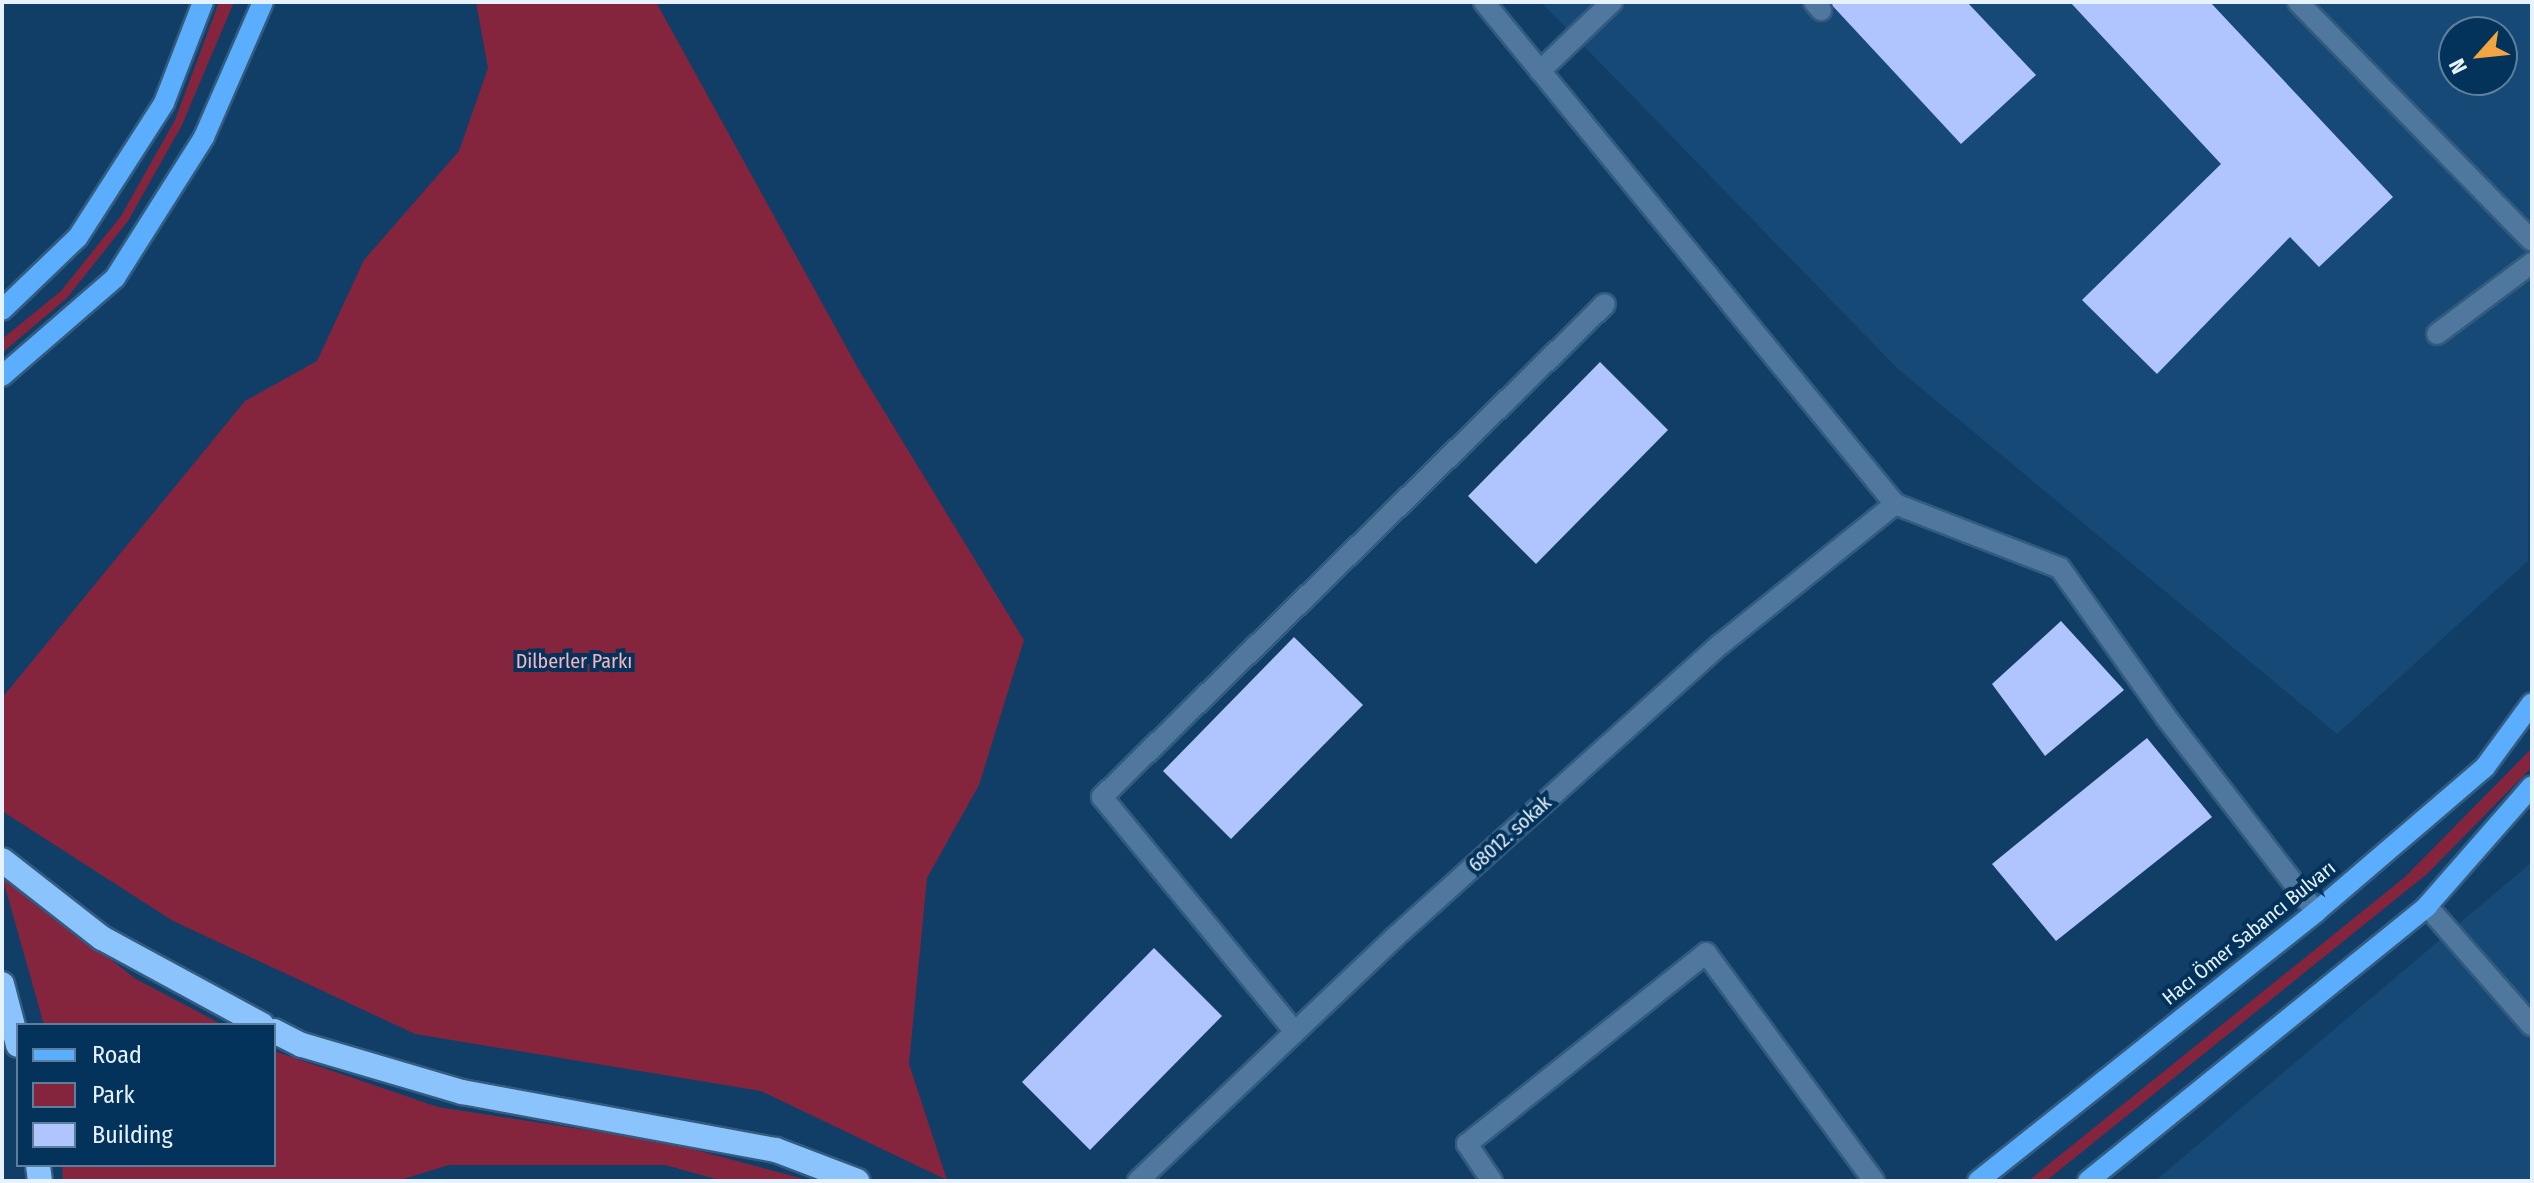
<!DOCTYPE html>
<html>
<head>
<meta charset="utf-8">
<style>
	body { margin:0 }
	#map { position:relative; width:2534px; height:1183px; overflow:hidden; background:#103e67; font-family:"Fira Sans Condensed",sans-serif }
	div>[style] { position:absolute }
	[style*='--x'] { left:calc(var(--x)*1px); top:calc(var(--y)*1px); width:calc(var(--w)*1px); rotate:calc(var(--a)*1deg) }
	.built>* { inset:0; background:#174977 }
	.green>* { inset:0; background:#85243d }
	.building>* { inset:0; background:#b0c4fe }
	.roads { filter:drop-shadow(2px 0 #325b7f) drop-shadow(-2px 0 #325b7f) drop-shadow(0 2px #325b7f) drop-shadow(0 -2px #325b7f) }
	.minor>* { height:20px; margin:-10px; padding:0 10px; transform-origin:10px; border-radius:10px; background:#50779e }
	.major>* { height:20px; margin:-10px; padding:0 10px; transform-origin:10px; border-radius:10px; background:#5baefe }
	.highway>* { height:24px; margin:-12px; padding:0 12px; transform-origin:12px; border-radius:12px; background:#8bc3fc }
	span { translate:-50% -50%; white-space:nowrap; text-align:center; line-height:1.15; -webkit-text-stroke:8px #03335b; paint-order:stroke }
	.park-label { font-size:20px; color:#f8b5be }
	.street-label { font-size:20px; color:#e6f2fe }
	.frame { position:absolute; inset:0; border:4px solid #e6f2fe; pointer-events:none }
	.legend { position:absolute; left:16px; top:1023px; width:260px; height:144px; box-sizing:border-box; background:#03335b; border:2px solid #5e7f9c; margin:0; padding:10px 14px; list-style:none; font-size:24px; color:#e6f2fe }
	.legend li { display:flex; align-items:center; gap:16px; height:40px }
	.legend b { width:40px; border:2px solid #5e7f9c }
	.north { position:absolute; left:2438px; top:16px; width:80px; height:80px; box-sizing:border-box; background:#03335b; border:2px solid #5e7f9c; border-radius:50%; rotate:243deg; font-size:22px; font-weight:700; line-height:32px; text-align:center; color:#e6f2fe }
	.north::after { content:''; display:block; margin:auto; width:28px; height:36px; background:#f2a540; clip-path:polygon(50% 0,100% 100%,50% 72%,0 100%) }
</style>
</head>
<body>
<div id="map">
	<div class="built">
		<div style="clip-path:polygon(evenodd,1541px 2px,2532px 2px,2528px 561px,2337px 734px,1898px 369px,1541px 2px,2454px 32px,2502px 32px,2502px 80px,2454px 80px,2454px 32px)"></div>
		<div style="clip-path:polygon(2532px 862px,2532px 1181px,2155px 1181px)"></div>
	</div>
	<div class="green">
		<div style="clip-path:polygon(219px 2px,234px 2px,182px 125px,128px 221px,67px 298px,2px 353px,2px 339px,61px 291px,121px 216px,175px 120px)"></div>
		<div style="clip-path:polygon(476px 2px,656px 2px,859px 370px,1024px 640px,979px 785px,927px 878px,909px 1064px,947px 1180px,761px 1091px,415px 1034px,173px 921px,2px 811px,2px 698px,245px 401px,317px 361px,364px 260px,459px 151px,488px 68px)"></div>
		<div style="clip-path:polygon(2532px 748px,2532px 767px,2427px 874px,2046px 1181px,2028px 1181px,2405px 877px)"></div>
		<div style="clip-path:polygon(2px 876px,136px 979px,223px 1025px,44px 1025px)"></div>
		<div style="clip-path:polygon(274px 1051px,438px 1107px,670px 1143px,811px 1181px,723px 1181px,665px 1165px,449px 1165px,397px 1181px,63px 1181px,62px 1165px,274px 1165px)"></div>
	</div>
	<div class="building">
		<div style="clip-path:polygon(1829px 2px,1967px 2px,2036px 75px,1961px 144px)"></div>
		<div style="clip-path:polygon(2070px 2px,2210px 2px,2393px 197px,2319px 267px,2290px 237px,2157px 374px,2082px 300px,2221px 164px)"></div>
		<div style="clip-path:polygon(1600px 362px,1668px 430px,1536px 564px,1468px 496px)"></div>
		<div style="clip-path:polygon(2061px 621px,2124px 690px,2045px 756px,1992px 684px)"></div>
		<div style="clip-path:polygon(1294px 637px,1363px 705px,1231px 839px,1163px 771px)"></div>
		<div style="clip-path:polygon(2147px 738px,2212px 817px,2056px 941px,1992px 864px)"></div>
		<div style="clip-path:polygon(1154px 948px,1222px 1016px,1090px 1150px,1022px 1082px)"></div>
	</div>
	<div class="roads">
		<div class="minor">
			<div style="--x:1484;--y:2;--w:649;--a:50.69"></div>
			<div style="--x:1895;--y:504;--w:177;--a:21.2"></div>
			<div style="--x:2060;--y:568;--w:181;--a:54.6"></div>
			<div style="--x:2165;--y:716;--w:247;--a:52.4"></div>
			<div style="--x:1814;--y:2;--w:11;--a:49"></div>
			<div style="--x:2298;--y:2;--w:334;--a:45.6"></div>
			<div style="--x:1540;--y:71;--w:100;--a:-43.8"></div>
			<div style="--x:2437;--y:334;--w:119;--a:-36.8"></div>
			<div style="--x:2427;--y:906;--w:159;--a:48.8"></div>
			<div style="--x:1295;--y:1032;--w:304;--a:-129.4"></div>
			<div style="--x:1102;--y:797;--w:704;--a:-44.42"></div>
			<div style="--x:1138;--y:1181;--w:353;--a:-43.5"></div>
			<div style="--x:1394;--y:938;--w:440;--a:-42"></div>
			<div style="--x:1721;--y:644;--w:223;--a:-38.8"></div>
			<div style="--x:1492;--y:1181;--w:45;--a:-124"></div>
			<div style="--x:1467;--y:1144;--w:306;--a:-38.6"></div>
			<div style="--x:1706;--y:953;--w:283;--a:53.6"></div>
		</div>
		<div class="major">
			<div style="--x:2;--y:310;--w:105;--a:-43.8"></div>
			<div style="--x:78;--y:237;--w:159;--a:-57.3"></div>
			<div style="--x:164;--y:103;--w:108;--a:-68.9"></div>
			<div style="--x:2;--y:376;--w:150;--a:-40.9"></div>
			<div style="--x:115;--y:278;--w:167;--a:-57.7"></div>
			<div style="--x:204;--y:137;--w:147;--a:-66.4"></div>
			<div style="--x:1978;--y:1181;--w:432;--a:-38.5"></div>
			<div style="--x:2316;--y:912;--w:223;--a:-40.6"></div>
			<div style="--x:2485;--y:767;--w:79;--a:-53.7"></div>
			<div style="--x:2088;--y:1181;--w:437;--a:-39"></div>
			<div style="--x:2427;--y:906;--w:159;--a:-48.8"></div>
		</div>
		<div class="highway">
			<div style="--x:2;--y:860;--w:127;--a:38"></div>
			<div style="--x:102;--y:938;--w:182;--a:28.5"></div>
			<div style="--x:2;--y:984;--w:63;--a:75.3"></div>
			<div style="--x:274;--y:1031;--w:31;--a:27"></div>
			<div style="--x:302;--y:1045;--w:167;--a:16.4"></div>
			<div style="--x:462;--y:1092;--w:319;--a:10.5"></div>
			<div style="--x:776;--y:1150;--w:87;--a:20.9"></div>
			<div style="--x:38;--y:1165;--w:16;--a:83"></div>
		</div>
	</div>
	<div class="park-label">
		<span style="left:574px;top:661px">Dilberler Parkı</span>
	</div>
	<div class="street-label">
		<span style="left:1510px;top:834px;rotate:-42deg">68012. sokak</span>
		<span style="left:2249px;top:933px;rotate:-39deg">Hacı Ömer Sabancı Bulvarı</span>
	</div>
	<div class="frame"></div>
	<ul class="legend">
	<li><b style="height:10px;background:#5baefe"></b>Road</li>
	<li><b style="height:22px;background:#85243d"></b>Park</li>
	<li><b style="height:22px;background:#b0c4fe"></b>Building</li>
	</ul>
	<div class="north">N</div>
</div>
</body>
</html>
